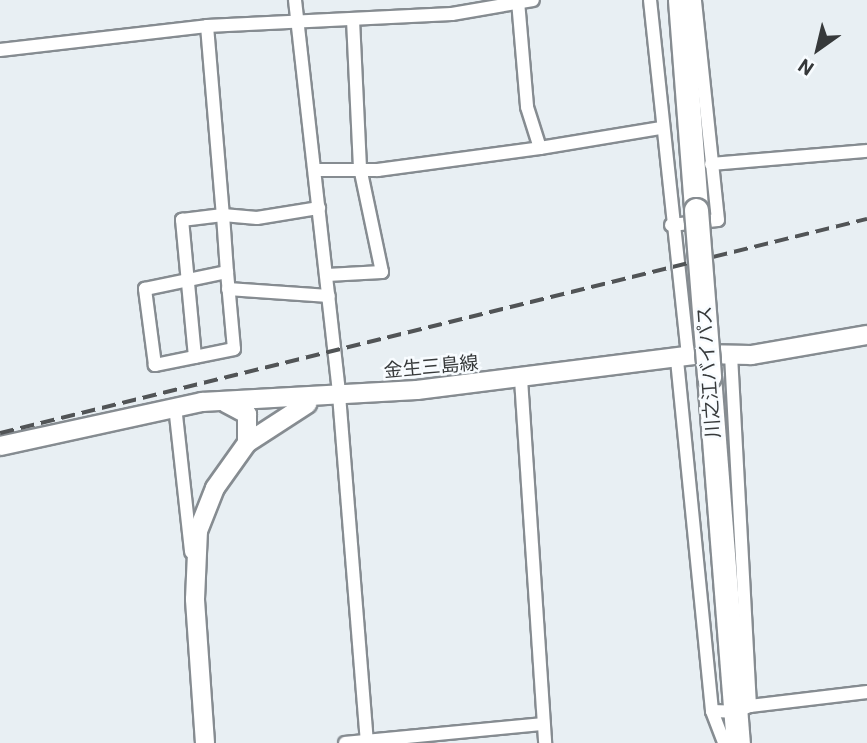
<!DOCTYPE html>
<html>
<head>
<meta charset="utf-8">
<style>
	body { margin:0 }
	#map { position:relative; width:867px; height:743px; overflow:hidden; background:#e8eff3; font-family:Roboto,"Noto Sans JP",sans-serif }
	div>[style] { position:absolute }
	[style*='--x'] { left:calc(var(--x)*1px); top:calc(var(--y)*1px); width:calc(var(--w)*1px); rotate:calc(var(--a)*1deg) }
	.roads { filter:drop-shadow(2px 0 #868c91) drop-shadow(-2px 0 #868c91) drop-shadow(0 2px #868c91) drop-shadow(0 -2px #868c91) }
	.street>* { height:12px; margin:-6px; padding:0 6px; transform-origin:6px; border-radius:6px; background:#fff }
	.secondary>* { height:18px; margin:-9px; padding:0 9px; transform-origin:9px; border-radius:9px; background:#fff }
	.highway>* { height:23px; margin:-11.5px; padding:0 11.5px; transform-origin:11.5px; border-radius:11.5px; background:#fff }
	.rail>* { height:3.5px; margin-top:-1.75px; transform-origin:0; background:repeating-linear-gradient(90deg,#515456 0 14px,transparent 0 21px) }
	.bridges { filter:drop-shadow(2px 0 #868c91) drop-shadow(-2px 0 #868c91) drop-shadow(0 2px #868c91) drop-shadow(0 -2px #868c91) }
	.highway-bridge>* { height:23px; margin:-11.5px; padding:0 11.5px; transform-origin:11.5px; border-radius:11.5px; background:#fff }
	span { translate:-50% -50%; white-space:nowrap; text-align:center; line-height:1.15; -webkit-text-stroke:5px #f8fcff; paint-order:stroke }
	.street-label { font-size:19px; color:#36393a }
	.north { position:absolute; left:783px; top:14px; width:70px; height:70px; -webkit-text-stroke:5px #f8fcff; paint-order:stroke; rotate:214deg; font-size:19px; font-weight:700; line-height:28px; text-align:center; color:#36393a }
	.north::after { content:''; display:block; margin:auto; width:24px; height:32px; background:#36393a; clip-path:polygon(50% 0,100% 100%,50% 72%,0 100%) }
</style>
</head>
<body>
<div id="map">
	<div class="roads">
		<div class="street">
			<div style="--x:295;--y:0;--w:397;--a:83.6"></div>
			<div style="--x:339;--y:395;--w:347;--a:85.4"></div>
			<div style="--x:650;--y:0;--w:359;--a:83.9"></div>
			<div style="--x:518;--y:1;--w:106;--a:85.1"></div>
			<div style="--x:527;--y:107;--w:43;--a:72.4"></div>
			<div style="--x:540;--y:148;--w:123;--a:-9.4"></div>
			<div style="--x:207;--y:26;--w:190;--a:85.2"></div>
			<div style="--x:223;--y:215;--w:34;--a:5"></div>
			<div style="--x:257;--y:218;--w:63;--a:-9.2"></div>
			<div style="--x:0;--y:50;--w:208;--a:-6.6"></div>
			<div style="--x:207;--y:26;--w:245;--a:-2.8"></div>
			<div style="--x:452;--y:14;--w:82;--a:-9.8"></div>
			<div style="--x:711;--y:164;--w:157;--a:-4.8"></div>
			<div style="--x:315;--y:170;--w:63;--a:0"></div>
			<div style="--x:378;--y:170;--w:163;--a:-7.7"></div>
			<div style="--x:671;--y:225;--w:47;--a:-6.1"></div>
			<div style="--x:718;--y:220;--w:221;--a:-96"></div>
			<div style="--x:227;--y:272;--w:77;--a:84.8"></div>
			<div style="--x:234;--y:349;--w:81;--a:168.6"></div>
			<div style="--x:155;--y:365;--w:77;--a:-97.5"></div>
			<div style="--x:145;--y:289;--w:84;--a:-11.7"></div>
			<div style="--x:327;--y:275;--w:55;--a:-3.1"></div>
			<div style="--x:382;--y:272;--w:106;--a:-101.9"></div>
			<div style="--x:360;--y:168;--w:148;--a:-92.7"></div>
			<div style="--x:228;--y:289;--w:101;--a:4"></div>
			<div style="--x:195;--y:357;--w:138;--a:-95.4"></div>
			<div style="--x:182;--y:220;--w:41;--a:-7"></div>
			<div style="--x:223;--y:215;--w:57;--a:86"></div>
			<div style="--x:677;--y:360;--w:353;--a:84.3"></div>
			<div style="--x:712;--y:711;--w:23;--a:2"></div>
			<div style="--x:735;--y:712;--w:16;--a:-22"></div>
			<div style="--x:750;--y:706;--w:351;--a:-93.1"></div>
			<div style="--x:521;--y:379;--w:365;--a:86.2"></div>
			<div style="--x:175;--y:406;--w:147;--a:83.7"></div>
			<div style="--x:750;--y:706;--w:118;--a:-6.8"></div>
			<div style="--x:712;--y:711;--w:34;--a:69"></div>
			<div style="--x:345;--y:743;--w:199;--a:-5.5"></div>
		</div>
		<div class="secondary">
			<div style="--x:226;--y:403;--w:24;--a:28"></div>
			<div style="--x:247;--y:414;--w:29;--a:90"></div>
			<div style="--x:0;--y:446;--w:207;--a:-12.3"></div>
			<div style="--x:202;--y:402;--w:215;--a:-3.2"></div>
			<div style="--x:417;--y:390;--w:285;--a:-7.2"></div>
			<div style="--x:700;--y:354;--w:51;--a:1.1"></div>
			<div style="--x:751;--y:355;--w:118;--a:-9.8"></div>
			<div style="--x:205;--y:743;--w:144;--a:-94"></div>
			<div style="--x:195;--y:599;--w:68;--a:-87.5"></div>
			<div style="--x:198;--y:531;--w:46;--a:-68.4"></div>
			<div style="--x:215;--y:488;--w:55;--a:-54.6"></div>
			<div style="--x:247;--y:443;--w:72;--a:-33"></div>
		</div>
		<div class="highway">
			<div style="--x:680;--y:0;--w:211;--a:85.6"></div>
			<div style="--x:709;--y:376;--w:368;--a:85.5"></div>
		</div>
	</div>
	<div class="rail">
		<div style="--x:0;--y:433;--w:893;--a:-13.87"></div>
	</div>
	<div class="bridges">
		<div class="highway-bridge">
			<div style="--x:696;--y:210;--w:167;--a:85.5"></div>
		</div>
	</div>
	<div class="street-label">
		<span style="left:431px;top:367px;rotate:-5deg">金生三島線</span>
		<span style="left:709px;top:372px;rotate:-94deg">川之江バイパス</span>
	</div>
	<div class="north">N</div>
</div>
</body>
</html>
